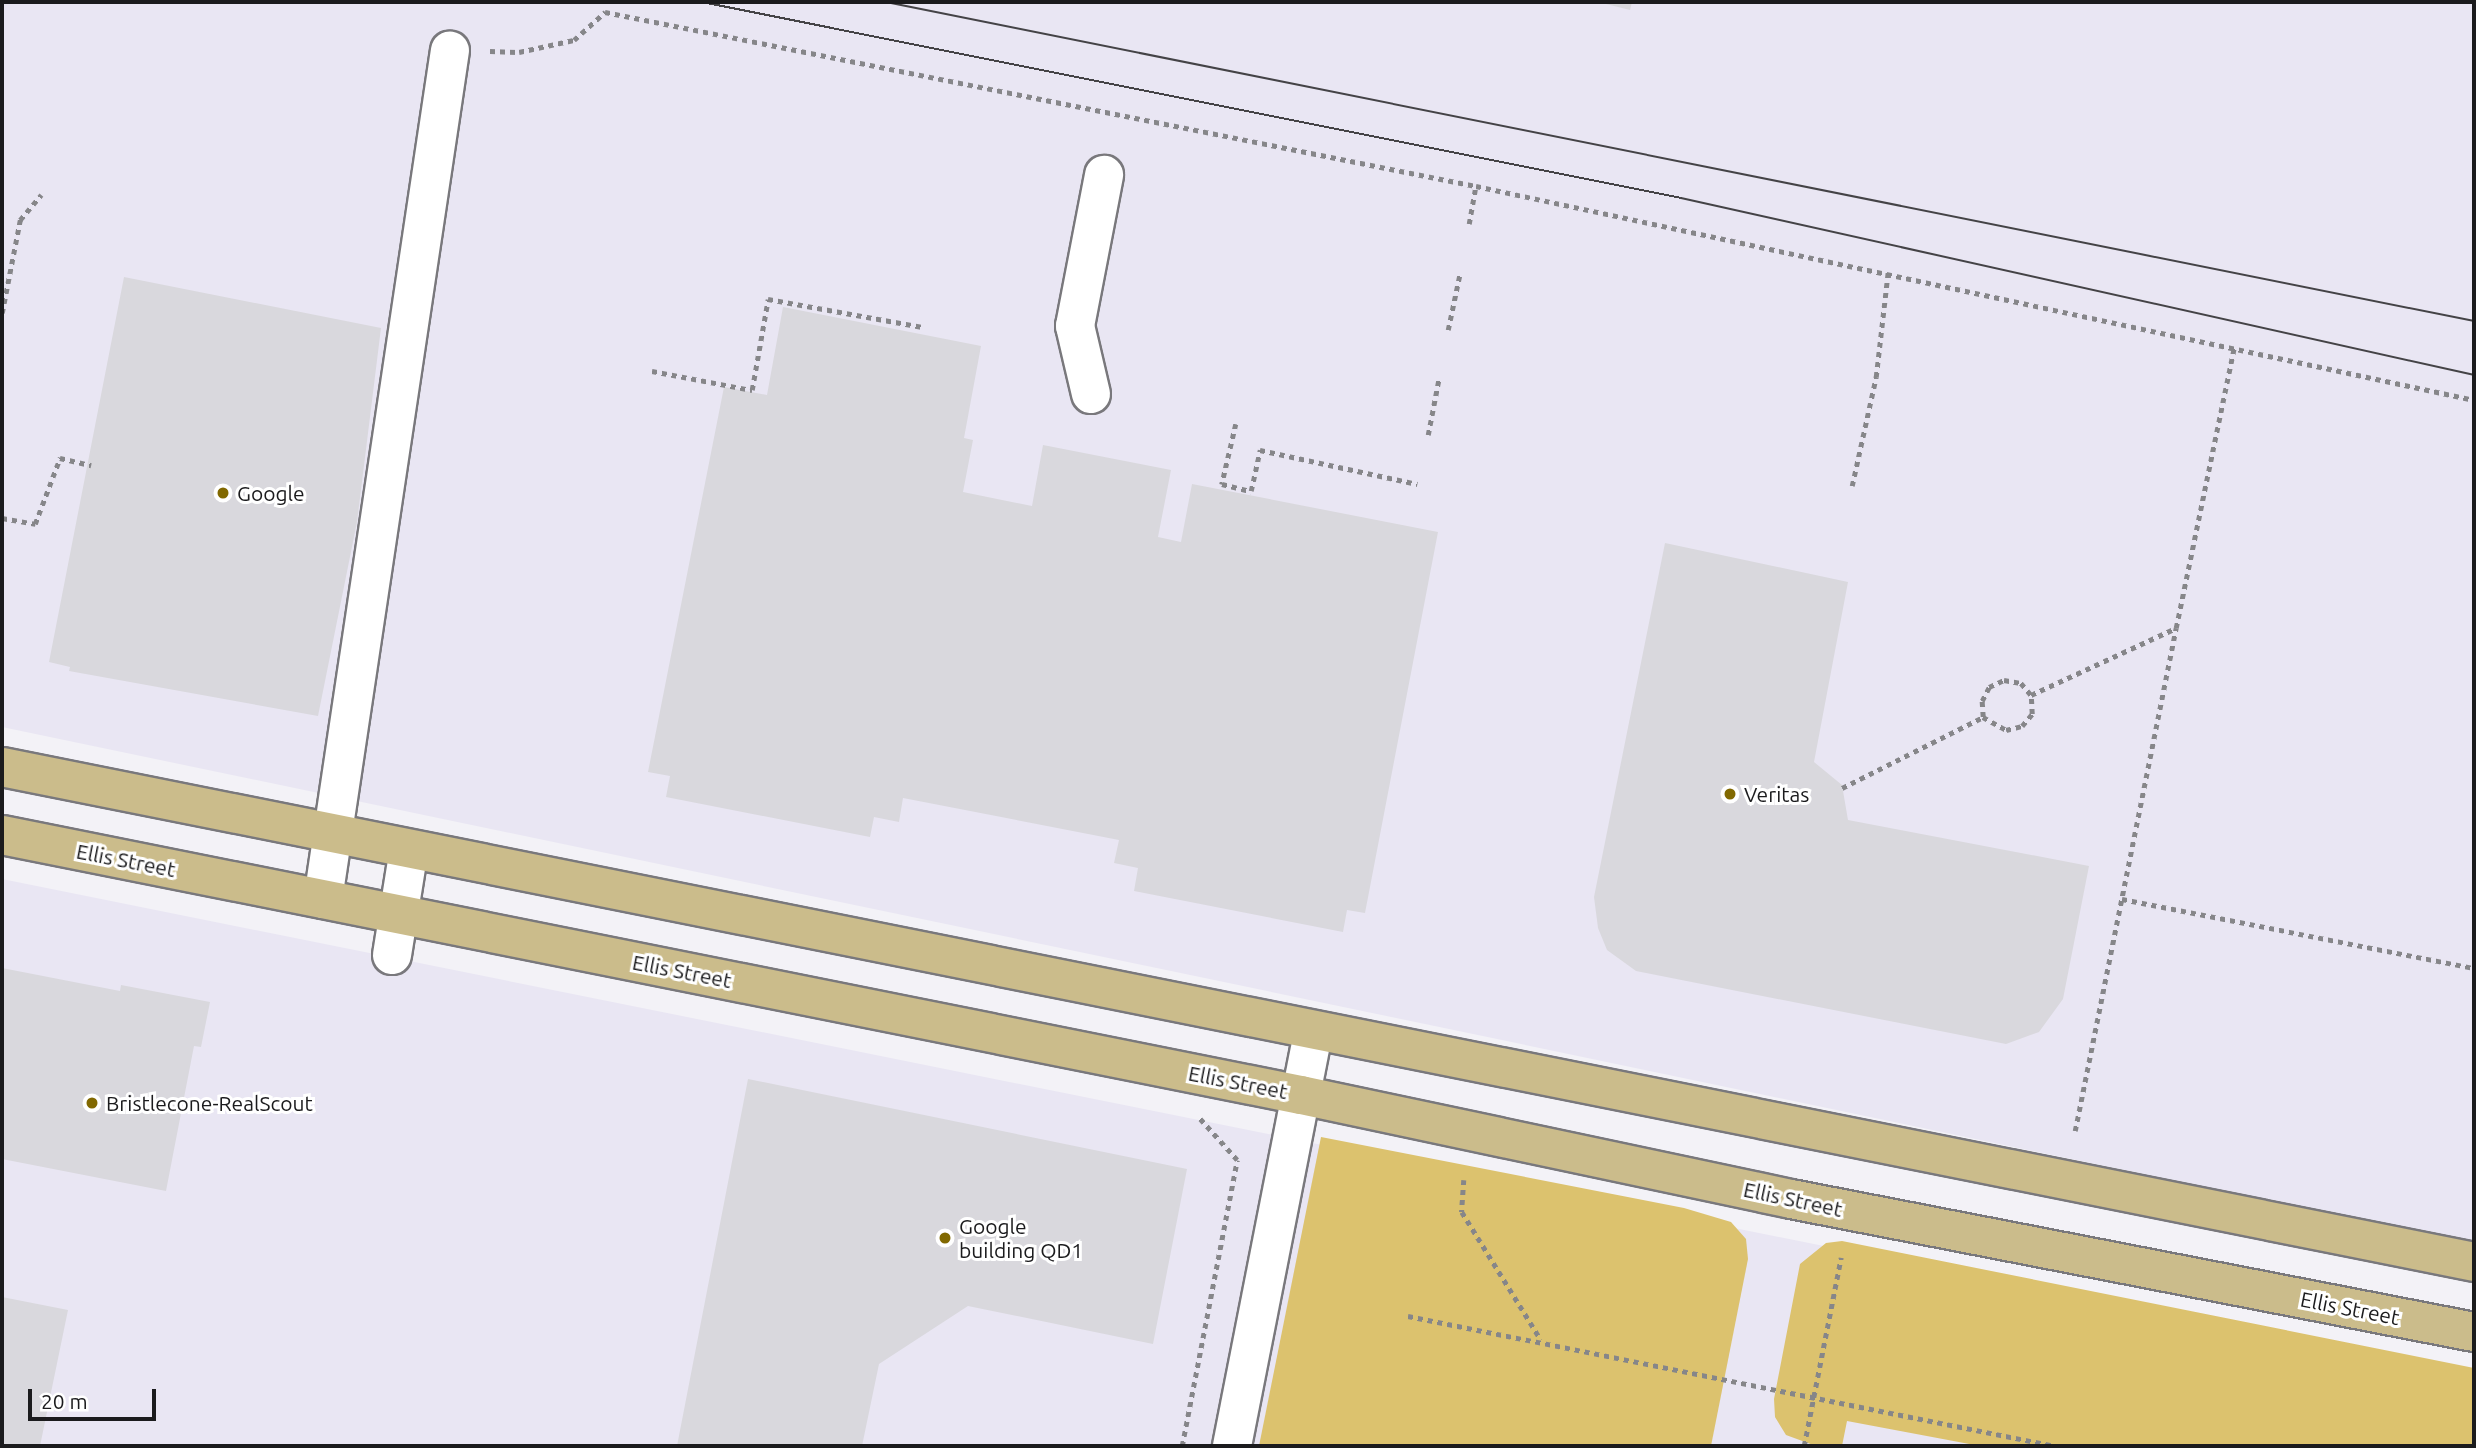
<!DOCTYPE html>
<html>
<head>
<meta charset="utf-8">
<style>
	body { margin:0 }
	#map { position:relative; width:2476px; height:1448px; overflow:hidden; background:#f3f2f7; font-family:Ubuntu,sans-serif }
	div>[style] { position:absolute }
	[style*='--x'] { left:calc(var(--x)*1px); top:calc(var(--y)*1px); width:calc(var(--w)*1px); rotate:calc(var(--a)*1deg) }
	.built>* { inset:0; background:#e9e6f3 }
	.green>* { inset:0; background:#dcc26e }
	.building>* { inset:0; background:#d9d8dd }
	.path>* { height:4.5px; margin-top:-2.25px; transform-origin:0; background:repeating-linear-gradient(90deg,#868689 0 5px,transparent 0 10px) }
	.roads { filter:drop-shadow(2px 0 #79787c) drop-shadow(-2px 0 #79787c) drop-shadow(0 2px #79787c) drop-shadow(0 -2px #79787c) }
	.minor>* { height:38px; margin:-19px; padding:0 19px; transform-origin:19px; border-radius:19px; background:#fff }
	.major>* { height:38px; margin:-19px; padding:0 19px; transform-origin:19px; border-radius:19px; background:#cbbc8b }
	.tram>* { height:2px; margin:-1px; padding:0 1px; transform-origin:1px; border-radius:1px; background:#444346 }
	.dots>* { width:19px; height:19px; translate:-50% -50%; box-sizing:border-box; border:4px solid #fff; border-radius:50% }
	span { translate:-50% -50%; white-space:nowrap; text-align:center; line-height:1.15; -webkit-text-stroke:6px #fff; paint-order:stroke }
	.poi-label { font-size:21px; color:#1b1b1d }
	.left { translate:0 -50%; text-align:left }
	.street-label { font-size:21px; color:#1b1b1d }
	.frame { position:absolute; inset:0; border:4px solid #1b1b1d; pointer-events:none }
	.scale { position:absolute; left:28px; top:1389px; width:128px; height:32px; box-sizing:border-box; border:4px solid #1b1b1d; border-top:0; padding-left:9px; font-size:21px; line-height:24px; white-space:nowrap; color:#1b1b1d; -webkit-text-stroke:5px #fff; paint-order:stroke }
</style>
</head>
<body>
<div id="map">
	<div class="built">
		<div style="clip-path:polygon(2px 2px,2474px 2px,2474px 1243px,2px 727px)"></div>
		<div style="clip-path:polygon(2px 879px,2474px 1377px,2474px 1446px,2px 1446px)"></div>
	</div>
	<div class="green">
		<div style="clip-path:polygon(1321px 1137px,1684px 1208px,1731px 1222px,1746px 1239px,1748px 1259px,1711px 1446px,1259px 1446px)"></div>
		<div style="clip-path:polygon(1842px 1241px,2474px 1368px,2474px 1446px,1980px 1446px,1847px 1421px,1842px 1446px,1816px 1446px,1786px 1435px,1775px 1417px,1774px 1399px,1800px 1264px,1826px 1243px)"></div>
	</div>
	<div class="building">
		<div style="clip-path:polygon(1598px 2px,1632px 2px,1630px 10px)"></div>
		<div style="clip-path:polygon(124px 277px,381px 328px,357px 522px,318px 716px,69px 671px,70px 667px,49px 662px)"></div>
		<div style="clip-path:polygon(783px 307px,981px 346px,964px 438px,973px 440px,963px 492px,1032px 506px,1043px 445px,1171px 470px,1158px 537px,1181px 542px,1192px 484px,1438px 532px,1365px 913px,1347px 910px,1343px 932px,1134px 891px,1138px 868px,1114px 863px,1119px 840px,903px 798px,899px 822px,874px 817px,870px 837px,666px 797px,670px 776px,648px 772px,724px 387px,767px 395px)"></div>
		<div style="clip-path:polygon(1665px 543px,1848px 582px,1814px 762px,1842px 785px,1848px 820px,2089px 866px,2063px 999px,2039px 1032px,2006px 1044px,1636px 971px,1607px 950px,1598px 928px,1594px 897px)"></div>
		<div style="clip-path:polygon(2px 968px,120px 991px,121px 985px,210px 1002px,201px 1047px,194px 1046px,166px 1191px,2px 1159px)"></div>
		<div style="clip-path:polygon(748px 1079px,1187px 1169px,1153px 1344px,968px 1306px,879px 1364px,862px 1446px,677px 1446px)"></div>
		<div style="clip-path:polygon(2px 1297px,68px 1310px,40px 1446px,2px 1446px)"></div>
	</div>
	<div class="path">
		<div style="--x:490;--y:51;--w:29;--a:2"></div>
		<div style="--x:519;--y:52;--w:56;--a:-12.3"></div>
		<div style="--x:574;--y:40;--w:42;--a:-42.1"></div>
		<div style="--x:605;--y:12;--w:888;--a:11.3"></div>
		<div style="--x:1476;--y:186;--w:1021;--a:12.1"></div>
		<div style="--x:1469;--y:224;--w:39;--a:-80"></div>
		<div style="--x:2;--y:313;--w:95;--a:-79"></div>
		<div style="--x:20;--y:220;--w:33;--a:-50"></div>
		<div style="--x:1448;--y:330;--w:58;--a:-78.1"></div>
		<div style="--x:652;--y:371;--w:102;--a:10.8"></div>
		<div style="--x:752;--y:390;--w:92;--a:-80"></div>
		<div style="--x:768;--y:299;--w:157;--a:10.3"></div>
		<div style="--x:1236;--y:424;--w:62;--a:103.1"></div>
		<div style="--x:1222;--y:484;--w:30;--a:14"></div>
		<div style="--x:1251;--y:491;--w:42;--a:-77.6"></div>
		<div style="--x:1260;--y:450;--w:161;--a:12.2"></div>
		<div style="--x:1428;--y:435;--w:58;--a:-79.1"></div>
		<div style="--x:1852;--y:486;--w:112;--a:-77.6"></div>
		<div style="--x:1876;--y:377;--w:106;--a:-83.5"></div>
		<div style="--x:2;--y:518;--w:34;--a:10"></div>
		<div style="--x:35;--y:524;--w:71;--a:-69.3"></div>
		<div style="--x:60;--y:458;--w:32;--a:13"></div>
		<div style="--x:1983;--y:717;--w:26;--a:29"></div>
		<div style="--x:2006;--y:730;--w:16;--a:-14"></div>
		<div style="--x:2022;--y:726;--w:16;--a:-50"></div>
		<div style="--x:2032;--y:714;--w:19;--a:-93"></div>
		<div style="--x:1842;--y:788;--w:158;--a:-26.7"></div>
		<div style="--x:1983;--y:717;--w:16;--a:-94"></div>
		<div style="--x:1982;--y:701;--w:16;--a:-63"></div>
		<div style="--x:1989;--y:687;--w:17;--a:-25"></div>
		<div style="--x:2004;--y:680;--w:17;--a:10"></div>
		<div style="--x:2021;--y:683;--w:16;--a:50"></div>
		<div style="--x:2031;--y:695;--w:160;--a:-24.8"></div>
		<div style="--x:2176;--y:628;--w:287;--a:-78.3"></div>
		<div style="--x:2122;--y:899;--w:359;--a:11.1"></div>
		<div style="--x:2075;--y:1131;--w:513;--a:-78.65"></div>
		<div style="--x:1464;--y:1180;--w:32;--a:94"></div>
		<div style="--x:1462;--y:1212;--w:150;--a:58.3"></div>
		<div style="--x:1408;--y:1316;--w:660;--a:11.36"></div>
		<div style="--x:1182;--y:1446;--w:291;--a:-79.1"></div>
		<div style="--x:1237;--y:1160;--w:57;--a:-132.1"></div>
		<div style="--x:1804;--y:1446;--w:192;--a:-78.9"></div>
	</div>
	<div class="roads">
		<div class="minor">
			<div style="--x:1091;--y:394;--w:70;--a:-103.2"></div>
			<div style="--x:1075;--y:326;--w:154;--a:-79.1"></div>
			<div style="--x:323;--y:899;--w:858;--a:-81.49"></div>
			<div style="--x:392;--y:955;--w:107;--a:-80.9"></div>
			<div style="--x:1232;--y:1446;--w:421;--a:-78.9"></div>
		</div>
		<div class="major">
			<div style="--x:2;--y:767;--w:2521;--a:11.32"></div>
			<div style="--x:2;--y:835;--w:1325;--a:11.32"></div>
			<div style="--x:1301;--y:1095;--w:501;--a:11.98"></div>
			<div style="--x:1791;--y:1199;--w:696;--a:11.02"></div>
		</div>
	</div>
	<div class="tram">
		<div style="--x:702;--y:2;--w:998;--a:11.32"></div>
		<div style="--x:1681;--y:198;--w:813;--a:12.58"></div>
		<div style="--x:886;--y:2;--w:1620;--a:11.36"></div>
	</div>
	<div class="dots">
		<div style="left:223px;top:493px;background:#816800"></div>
		<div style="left:1730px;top:794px;background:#816800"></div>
		<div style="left:92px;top:1103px;background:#816800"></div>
		<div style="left:945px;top:1238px;background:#816800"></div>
	</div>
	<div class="poi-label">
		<span class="left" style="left:237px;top:493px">Google</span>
		<span class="left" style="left:1744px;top:794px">Veritas</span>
		<span class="left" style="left:106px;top:1103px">Bristlecone-RealScout</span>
		<span class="left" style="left:959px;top:1238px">Google<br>building QD1</span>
	</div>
	<div class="street-label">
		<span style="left:126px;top:860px;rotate:11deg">Ellis Street</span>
		<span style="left:682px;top:971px;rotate:11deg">Ellis Street</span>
		<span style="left:1238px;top:1082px;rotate:11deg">Ellis Street</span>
		<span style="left:1793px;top:1199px;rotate:12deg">Ellis Street</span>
		<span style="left:2350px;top:1308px;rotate:11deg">Ellis Street</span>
	</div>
	<div class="frame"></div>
	<div class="scale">20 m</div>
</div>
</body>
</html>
